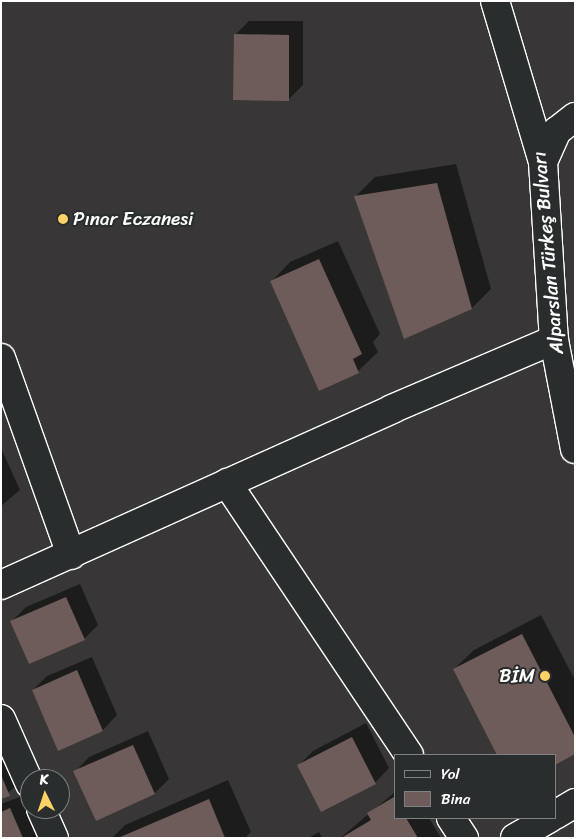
<!DOCTYPE html>
<html>
<head>
<meta charset="utf-8">
<style>
	body { margin:0 }
	#map { position:relative; width:576px; height:839px; overflow:hidden; background:#383637; font-family:Sriracha,sans-serif }
	div>[style] { position:absolute }
	[style*='--x'] { left:calc(var(--x)*1px); top:calc(var(--y)*1px); width:calc(var(--w)*1px); rotate:calc(var(--a)*1deg) }
	.shadow>* { inset:0; background:#0007 }
	.building>* { inset:0; background:#6e5c5a }
	.roads { filter:drop-shadow(1px 0 #fff) drop-shadow(-1px 0 #fff) drop-shadow(0 1px #fff) drop-shadow(0 -1px #fff) }
	.minor>* { height:28px; margin:-14px; padding:0 14px; transform-origin:14px; border-radius:14px; background:#2a2d2e }
	.major>* { height:28px; margin:-14px; padding:0 14px; transform-origin:14px; border-radius:14px; background:#2a2d2e }
	.dots>* { width:14px; height:14px; translate:-50% -50%; box-sizing:border-box; border:2px solid #2a2d2e; border-radius:50% }
	span { translate:-50% -50%; white-space:nowrap; text-align:center; line-height:1.15; -webkit-text-stroke:4px #2a2d2e; paint-order:stroke }
	.poi-label { font-size:19px; color:#fff }
	.left { translate:0 -50%; text-align:left }
	.right { translate:-100% -50%; text-align:right }
	.street-label { font-size:19px; color:#fff }
	.frame { position:absolute; inset:0; border:2px solid #fff; pointer-events:none }
	.legend { position:absolute; left:394px; top:754px; width:162px; height:65px; box-sizing:border-box; background:#2a2d2e; border:1px solid #7f8182; margin:0; padding:6px 9px; list-style:none; font-size:15px; color:#fff }
	.legend li { display:flex; align-items:center; gap:10px; height:25px }
	.legend b { width:25px; border:1px solid #7f8182 }
	.north { position:absolute; left:20px; top:769px; width:50px; height:50px; box-sizing:border-box; background:#2a2d2e; border:1px solid #7f8182; border-radius:50%; rotate:356deg; font-size:14px; font-weight:700; line-height:20px; text-align:center; color:#fff }
	.north::after { content:''; display:block; margin:auto; width:18px; height:22px; background:#ffd166; clip-path:polygon(50% 0,100% 100%,50% 72%,0 100%) }
</style>
</head>
<body>
<div id="map">
	<div class="shadow">
		<div style="clip-path:polygon(249px 21px,303px 21px,303px 85px,288px 100px,235px 35px)"></div>
		<div style="clip-path:polygon(456px 164px,491px 289px,472px 308px,356px 196px,375px 177px)"></div>
		<div style="clip-path:polygon(338px 241px,380px 334px,373px 342px,378px 352px,358px 371px,319px 390px,271px 282px,290px 262px)"></div>
		<div style="clip-path:polygon(1px 448px,20px 490px,1px 506px)"></div>
		<div style="clip-path:polygon(80px 584px,98px 625px,84px 639px,12px 621px,26px 607px)"></div>
		<div style="clip-path:polygon(541px 615px,575px 680px,575px 753px,555px 763px,555px 755px,499px 755px,454px 669px,474px 650px)"></div>
		<div style="clip-path:polygon(92px 657px,117px 715px,103px 730px,58px 749px,33px 690px,47px 676px)"></div>
		<div style="clip-path:polygon(366px 723px,389px 768px,375px 783px,299px 765px,313px 751px)"></div>
		<div style="clip-path:polygon(1px 727px,24px 780px,1px 798px)"></div>
		<div style="clip-path:polygon(148px 731px,169px 779px,155px 793px,97px 819px,75px 772px,89px 757px)"></div>
		<div style="clip-path:polygon(228px 780px,251px 832px,245px 838px,112px 838px,125px 825px)"></div>
		<div style="clip-path:polygon(395px 792px,395px 818px,429px 818px,441px 838px,340px 838px)"></div>
		<div style="clip-path:polygon(25px 795px,43px 838px,1px 838px,1px 804px)"></div>
		<div style="clip-path:polygon(319px 832px,322px 838px,308px 838px)"></div>
	</div>
	<div class="building">
		<div style="clip-path:polygon(234px 34px,289px 35px,289px 101px,233px 100px)"></div>
		<div style="clip-path:polygon(437px 183px,472px 309px,404px 339px,354px 196px)"></div>
		<div style="clip-path:polygon(319px 259px,362px 354px,353px 359px,359px 373px,319px 391px,270px 281px)"></div>
		<div style="clip-path:polygon(66px 597px,85px 640px,29px 664px,10px 621px)"></div>
		<div style="clip-path:polygon(522px 634px,575px 737px,575px 754px,555px 765px,555px 755px,497px 755px,453px 669px)"></div>
		<div style="clip-path:polygon(77px 670px,103px 731px,58px 751px,32px 690px)"></div>
		<div style="clip-path:polygon(352px 737px,376px 784px,321px 812px,297px 765px)"></div>
		<div style="clip-path:polygon(133px 745px,155px 794px,96px 821px,73px 771px)"></div>
		<div style="clip-path:polygon(1px 775px,10px 796px,1px 799px)"></div>
		<div style="clip-path:polygon(394px 797px,395px 818px,406px 818px,418px 838px,341px 838px,371px 820px,367px 813px)"></div>
		<div style="clip-path:polygon(209px 799px,225px 838px,118px 838px)"></div>
		<div style="clip-path:polygon(10px 808px,23px 838px,1px 838px,1px 812px)"></div>
	</div>
	<div class="roads">
		<div class="minor">
			<div style="--x:1;--y:358;--w:209;--a:70.4"></div>
			<div style="--x:227;--y:483;--w:327;--a:56.2"></div>
			<div style="--x:1;--y:585;--w:429;--a:-24.2"></div>
			<div style="--x:392;--y:409;--w:176;--a:-23.1"></div>
			<div style="--x:1;--y:719;--w:71;--a:66"></div>
			<div style="--x:41;--y:809;--w:32;--a:66"></div>
			<div style="--x:555;--y:815;--w:23;--a:-31"></div>
			<div style="--x:451;--y:818;--w:24;--a:57"></div>
			<div style="--x:515;--y:838;--w:40;--a:-29.7"></div>
		</div>
		<div class="major">
			<div style="--x:495;--y:1;--w:168;--a:73.4"></div>
			<div style="--x:543;--y:162;--w:178;--a:86.5"></div>
			<div style="--x:554;--y:340;--w:111;--a:79.1"></div>
			<div style="--x:543;--y:162;--w:34;--a:-66"></div>
			<div style="--x:557;--y:131;--w:23;--a:-38"></div>
		</div>
	</div>
	<div class="dots">
		<div style="left:63px;top:219px;background:#ffd166"></div>
		<div style="left:545px;top:676px;background:#ffd166"></div>
	</div>
	<div class="poi-label">
		<span class="left" style="left:73px;top:219px">Pınar Eczanesi</span>
		<span class="right" style="left:535px;top:676px">BİM</span>
	</div>
	<div class="street-label">
		<span style="left:548px;top:253px;rotate:-95deg">Alparslan Türkeş Bulvarı</span>
	</div>
	<div class="frame"></div>
	<ul class="legend">
	<li><b style="height:6px;background:#2a2d2e"></b>Yol</li>
	<li><b style="height:14px;background:#6e5c5a"></b>Bina</li>
	</ul>
	<div class="north">K</div>
</div>
</body>
</html>
